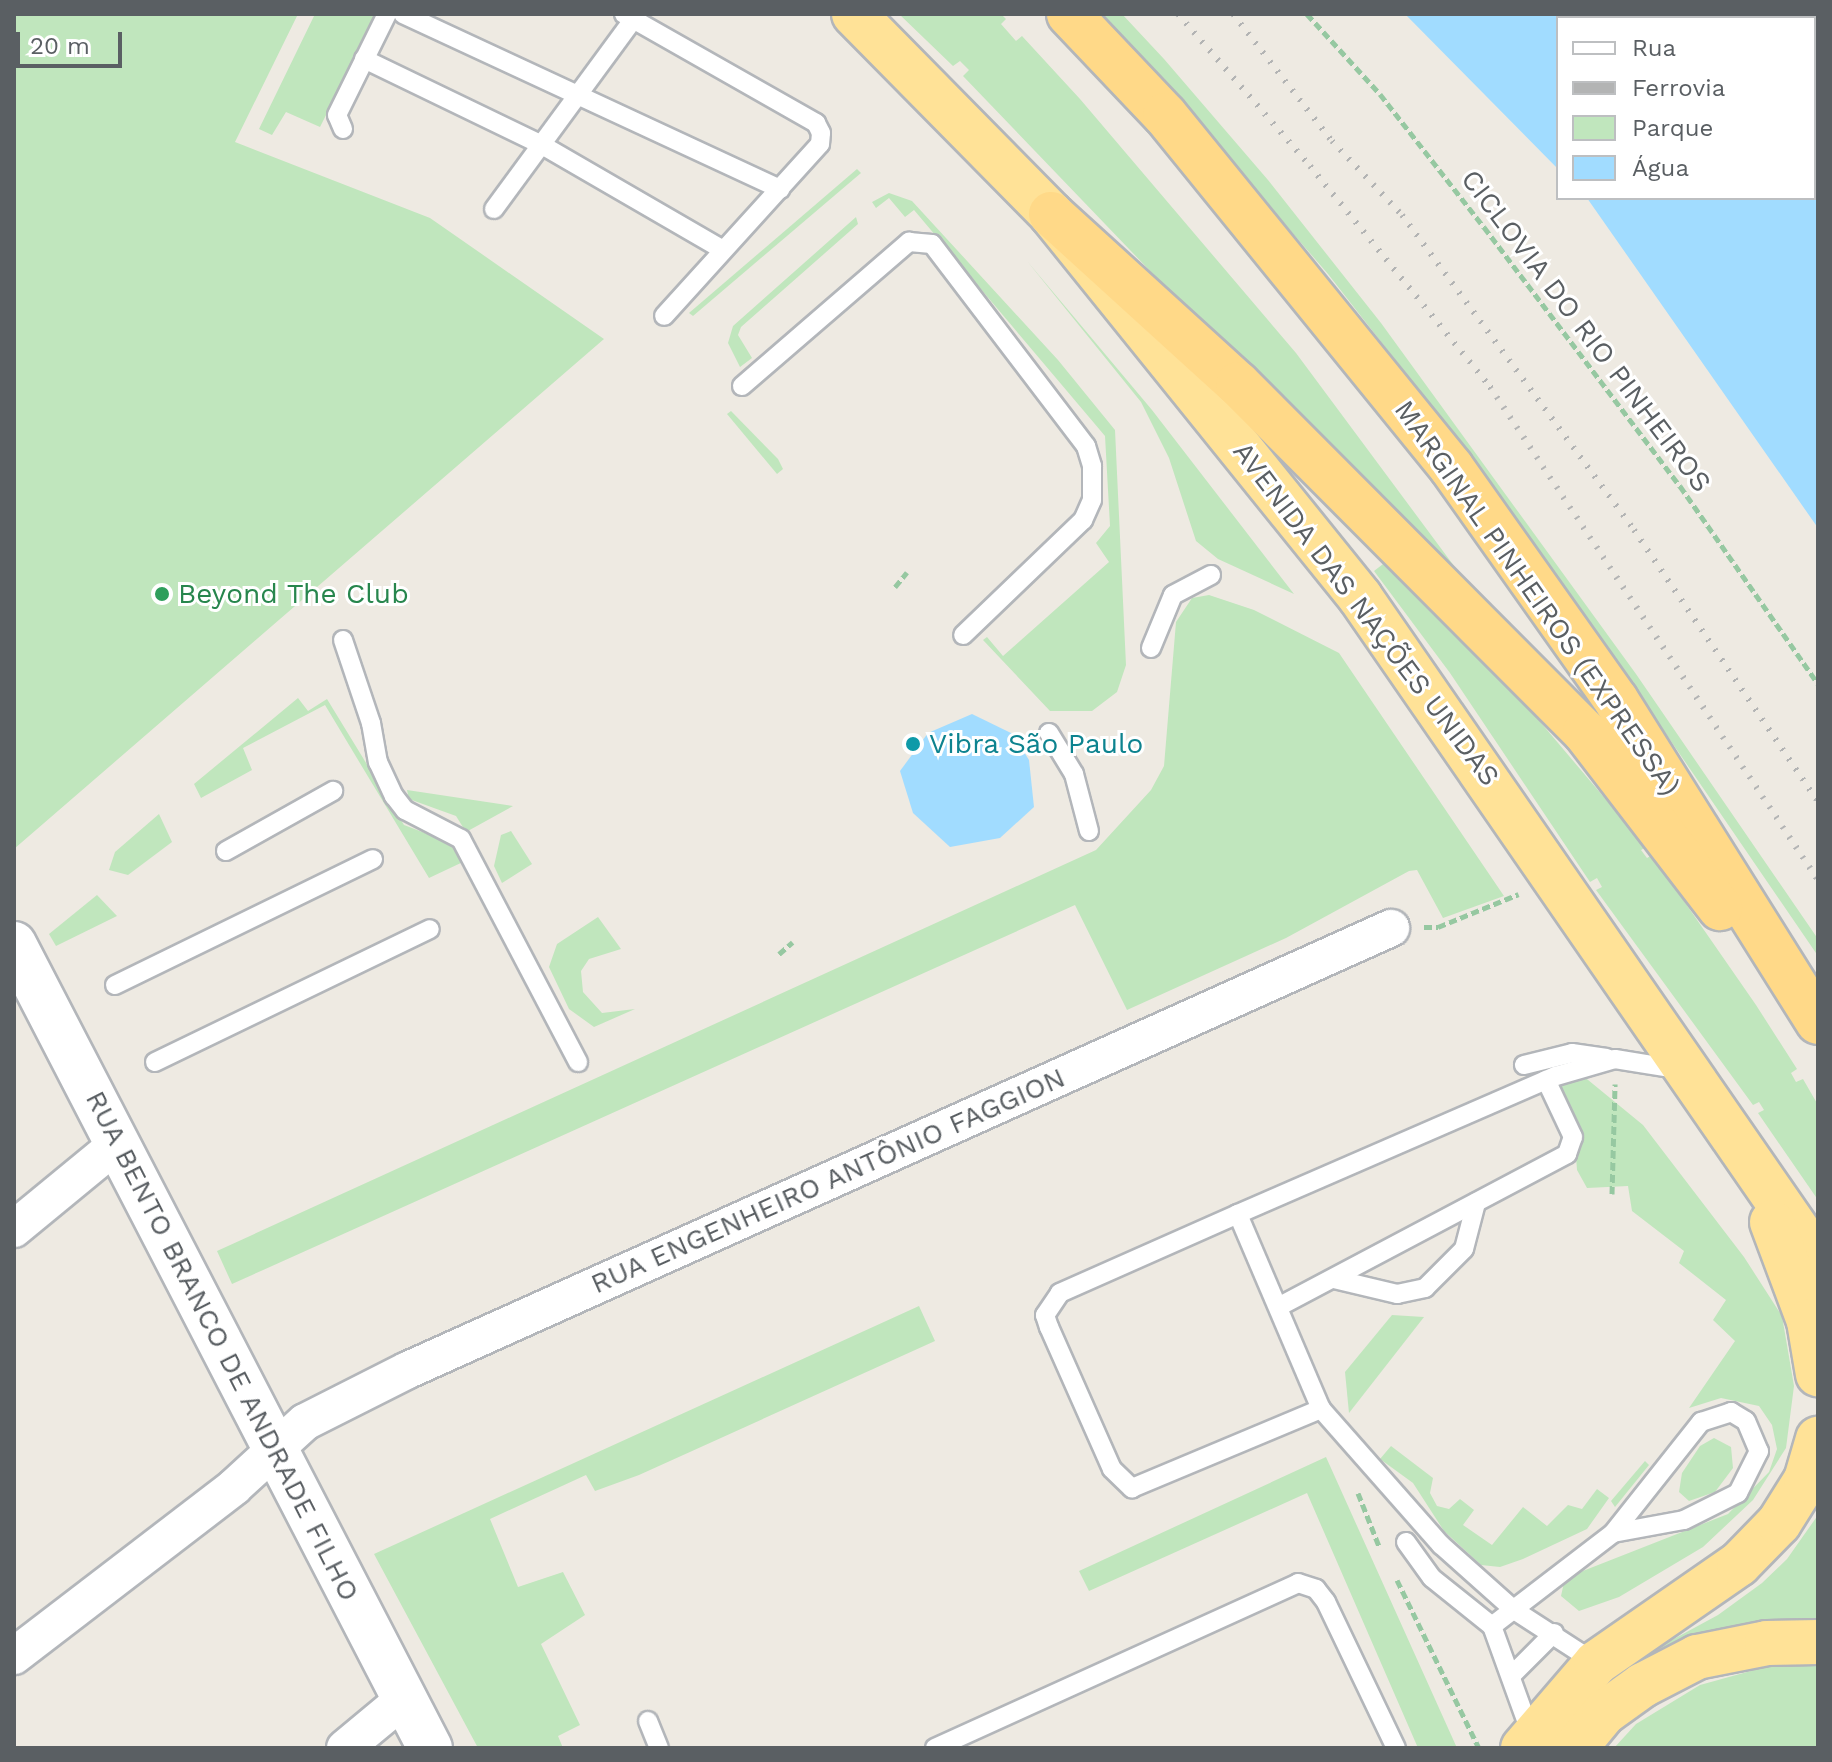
<!DOCTYPE html>
<html>
<head>
<meta charset="utf-8">
<style>
	body { margin:0 }
	#map { position:relative; width:1832px; height:1762px; overflow:hidden; background:#eeeae2; font-family:"Work Sans",sans-serif }
	div>[style] { position:absolute }
	[style*='--x'] { left:calc(var(--x)*1px); top:calc(var(--y)*1px); width:calc(var(--w)*1px); rotate:calc(var(--a)*1deg) }
	.green>* { inset:0; background:#c0e6bd }
	.water>* { inset:0; background:#a1dcff }
	.path>* { height:5px; margin-top:-2.5px; transform-origin:0; background:repeating-linear-gradient(90deg,#96c8a1 0 8px,transparent 0 12px) }
	.roads { filter:drop-shadow(2px 0 #b3b6ba) drop-shadow(-2px 0 #b3b6ba) drop-shadow(0 2px #b3b6ba) drop-shadow(0 -2px #b3b6ba) }
	.service>* { height:18px; margin:-9px; padding:0 9px; transform-origin:9px; border-radius:9px; background:#fff }
	.minor>* { height:36px; margin:-18px; padding:0 18px; transform-origin:18px; border-radius:18px; background:#fff }
	.tertiary>* { height:44px; margin:-22px; padding:0 22px; transform-origin:22px; border-radius:22px; background:#fff }
	.trunk>* { height:44px; margin:-22px; padding:0 22px; transform-origin:22px; border-radius:22px; background:#ffe297 }
	.motorway>* { height:44px; margin:-22px; padding:0 22px; transform-origin:22px; border-radius:22px; background:#ffd988 }
	.rail>* { height:6px; margin-top:-3px; transform-origin:0; background:repeating-linear-gradient(90deg,#b3b4b4 0 2px,transparent 0 12px) }
	.dots>* { width:22px; height:22px; translate:-50% -50%; box-sizing:border-box; border:4px solid #fff; border-radius:50% }
	span { translate:-50% -50%; white-space:nowrap; text-align:center; line-height:1.15; -webkit-text-stroke:6px #fff; paint-order:stroke }
	.street-label { font-size:28px; color:#5a5f63 }
	.leisure-label { font-size:28px; color:#27864d }
	.left { translate:0 -50%; text-align:left }
	.culture-label { font-size:28px; color:#0d838f }
	.frame { position:absolute; inset:0; border:16px solid #5a5f63; pointer-events:none }
	.legend { position:absolute; left:1556px; top:16px; width:260px; height:184px; box-sizing:border-box; background:#fff; border:2px solid #bdbfc1; margin:0; padding:10px 14px; list-style:none; font-size:24px; color:#5a5f63 }
	.legend li { display:flex; align-items:center; gap:16px; height:40px }
	.legend b { width:40px; border:2px solid #bdbfc1 }
	.scale { position:absolute; left:16px; top:32px; width:106px; height:36px; box-sizing:border-box; border:4px solid #5a5f63; border-top:0; padding-left:10px; font-size:24px; line-height:28px; white-space:nowrap; color:#5a5f63; -webkit-text-stroke:6px #fff; paint-order:stroke }
</style>
</head>
<body>
<div id="map">
	<div class="green">
		<div style="clip-path:polygon(14px 14px,298px 14px,235px 142px,430px 218px,604px 339px,14px 849px)"></div>
		<div style="clip-path:polygon(315px 14px,377px 14px,320px 127px,286px 112px,272px 135px,259px 129px)"></div>
		<div style="clip-path:polygon(899px 14px,1001px 14px,1006px 19px,1001px 24px,1016px 41px,1022px 36px,1080px 99px,1296px 353px,1483px 605px,1241px 365px,1246px 360px,1231px 345px,1225px 349px,963px 76px,969px 70px,960px 61px,953px 66px)"></div>
		<div style="clip-path:polygon(1103px 14px,1122px 14px,1164px 59px,1268px 180px,1381px 323px,1636px 674px,1818px 939px,1818px 956px,1599px 636px,1436px 412px,1328px 274px)"></div>
		<div style="clip-path:polygon(857px 169px,861px 173px,693px 316px,689px 313px)"></div>
		<div style="clip-path:polygon(889px 193px,912px 201px,1058px 360px,1115px 430px,1126px 665px,1117px 692px,1092px 711px,1050px 711px,983px 640px,987px 637px,1003px 656px,1109px 562px,1096px 543px,1110px 526px,1105px 436px,914px 210px,905px 217px,889px 198px,876px 208px,872px 202px)"></div>
		<div style="clip-path:polygon(856px 217px,858px 224px,741px 327px,738px 335px,752px 358px,740px 367px,728px 343px,733px 326px)"></div>
		<div style="clip-path:polygon(1027px 261px,1152px 410px,1294px 594px,1218px 559px,1196px 541px,1169px 458px,1141px 402px)"></div>
		<div style="clip-path:polygon(731px 411px,778px 459px,783px 469px,777px 474px,727px 414px)"></div>
		<div style="clip-path:polygon(1387px 561px,1487px 659px,1646px 847px,1641px 850px,1647px 858px,1652px 855px,1756px 1005px,1797px 1069px,1791px 1073px,1796px 1082px,1803px 1079px,1818px 1105px,1818px 1200px,1758px 1113px,1764px 1110px,1759px 1102px,1753px 1105px,1596px 890px,1602px 887px,1597px 878px,1590px 882px,1450px 673px,1374px 571px)"></div>
		<div style="clip-path:polygon(1209px 595px,1254px 610px,1339px 653px,1504px 896px,1443px 918px,1417px 870px,1409px 871px,1286px 938px,1127px 1010px,1075px 905px,232px 1284px,217px 1251px,1096px 850px,1151px 790px,1164px 766px,1176px 622px,1192px 598px)"></div>
		<div style="clip-path:polygon(298px 698px,308px 711px,327px 699px,404px 825px,446px 841px,465px 861px,429px 878px,325px 705px,243px 748px,252px 770px,201px 798px,194px 784px)"></div>
		<div style="clip-path:polygon(407px 790px,513px 806px,466px 832px,456px 816px,409px 799px)"></div>
		<div style="clip-path:polygon(159px 814px,172px 842px,128px 875px,109px 870px,115px 852px)"></div>
		<div style="clip-path:polygon(511px 831px,532px 864px,502px 883px,494px 866px,501px 835px)"></div>
		<div style="clip-path:polygon(97px 895px,117px 916px,56px 946px,49px 934px)"></div>
		<div style="clip-path:polygon(598px 917px,621px 949px,589px 959px,581px 971px,583px 992px,602px 1013px,635px 1009px,594px 1027px,569px 1009px,549px 967px,557px 944px)"></div>
		<div style="clip-path:polygon(1582px 1075px,1643px 1125px,1744px 1257px,1782px 1316px,1794px 1386px,1786px 1448px,1753px 1500px,1703px 1547px,1619px 1597px,1579px 1611px,1561px 1596px,1565px 1578px,1728px 1514px,1769px 1472px,1777px 1449px,1772px 1425px,1759px 1406px,1721px 1398px,1689px 1408px,1735px 1341px,1713px 1320px,1726px 1300px,1679px 1263px,1684px 1251px,1632px 1211px,1628px 1186px,1587px 1188px,1577px 1170px,1573px 1118px,1559px 1084px)"></div>
		<div style="clip-path:polygon(919px 1306px,935px 1341px,639px 1475px,595px 1491px,586px 1475px,490px 1519px,518px 1587px,563px 1572px,585px 1615px,541px 1644px,580px 1725px,558px 1736px,563px 1748px,478px 1748px,374px 1554px)"></div>
		<div style="clip-path:polygon(1392px 1315px,1424px 1317px,1349px 1413px,1345px 1372px)"></div>
		<div style="clip-path:polygon(1714px 1438px,1731px 1447px,1733px 1468px,1715px 1492px,1689px 1501px,1679px 1492px,1682px 1473px,1700px 1446px)"></div>
		<div style="clip-path:polygon(1391px 1446px,1433px 1478px,1430px 1493px,1437px 1506px,1449px 1509px,1460px 1499px,1474px 1510px,1463px 1525px,1492px 1545px,1523px 1507px,1547px 1526px,1568px 1505px,1582px 1509px,1597px 1489px,1609px 1498px,1587px 1529px,1523px 1559px,1500px 1567px,1481px 1565px,1444px 1531px,1413px 1483px,1380px 1459px)"></div>
		<div style="clip-path:polygon(1326px 1457px,1457px 1748px,1418px 1748px,1307px 1493px,1089px 1591px,1079px 1571px)"></div>
		<div style="clip-path:polygon(1645px 1461px,1649px 1465px,1615px 1507px,1611px 1501px)"></div>
		<div style="clip-path:polygon(1818px 1515px,1818px 1622px,1555px 1748px,1544px 1748px,1578px 1706px,1635px 1660px,1718px 1615px,1762px 1583px,1787px 1559px)"></div>
		<div style="clip-path:polygon(1776px 1664px,1818px 1665px,1818px 1748px,1614px 1748px,1636px 1724px,1700px 1685px)"></div>
	</div>
	<div class="water">
		<div style="clip-path:polygon(1405px 14px,1818px 14px,1818px 528px,1587px 198px,1814px 198px,1814px 18px,1558px 18px,1558px 169px)"></div>
		<div style="clip-path:polygon(972px 714px,1013px 734px,1029px 760px,1034px 807px,1000px 838px,950px 847px,913px 813px,900px 771px,928px 733px)"></div>
	</div>
	<div class="path">
		<div style="--x:1307;--y:14;--w:108;--a:47.6"></div>
		<div style="--x:1380;--y:94;--w:169;--a:52"></div>
		<div style="--x:1484;--y:227;--w:325;--a:52.9"></div>
		<div style="--x:1680;--y:486;--w:241;--a:55.1"></div>
		<div style="--x:895;--y:587;--w:19;--a:-51"></div>
		<div style="--x:1424;--y:927;--w:14;--a:0"></div>
		<div style="--x:1438;--y:927;--w:87;--a:-22.2"></div>
		<div style="--x:779;--y:954;--w:18;--a:-41"></div>
		<div style="--x:1612;--y:1194;--w:110;--a:-88.4"></div>
		<div style="--x:1358;--y:1493;--w:57;--a:68.4"></div>
		<div style="--x:1397;--y:1580;--w:187;--a:64"></div>
	</div>
	<div class="roads">
		<div class="service">
			<div style="--x:403;--y:14;--w:416;--a:24.9"></div>
			<div style="--x:624;--y:14;--w:221;--a:29.6"></div>
			<div style="--x:816;--y:123;--w:11;--a:63"></div>
			<div style="--x:821;--y:133;--w:11;--a:95"></div>
			<div style="--x:820;--y:144;--w:232;--a:132.2"></div>
			<div style="--x:364;--y:59;--w:198;--a:25.8"></div>
			<div style="--x:542;--y:145;--w:209;--a:30.1"></div>
			<div style="--x:343;--y:129;--w:15;--a:-113"></div>
			<div style="--x:337;--y:115;--w:113;--a:-63.7"></div>
			<div style="--x:494;--y:209;--w:242;--a:-53.7"></div>
			<div style="--x:742;--y:386;--w:221;--a:-40.8"></div>
			<div style="--x:909;--y:242;--w:23;--a:5"></div>
			<div style="--x:932;--y:244;--w:254;--a:52.7"></div>
			<div style="--x:1086;--y:446;--w:21;--a:73"></div>
			<div style="--x:1092;--y:466;--w:34;--a:90"></div>
			<div style="--x:1092;--y:500;--w:22;--a:114"></div>
			<div style="--x:1083;--y:520;--w:166;--a:136.2"></div>
			<div style="--x:343;--y:640;--w:88;--a:71.4"></div>
			<div style="--x:371;--y:723;--w:40;--a:80"></div>
			<div style="--x:378;--y:762;--w:38;--a:65"></div>
			<div style="--x:394;--y:796;--w:18;--a:52"></div>
			<div style="--x:405;--y:810;--w:63;--a:27.4"></div>
			<div style="--x:461;--y:839;--w:252;--a:62.3"></div>
			<div style="--x:1151;--y:648;--w:57;--a:-67.5"></div>
			<div style="--x:1173;--y:595;--w:43;--a:-27.8"></div>
			<div style="--x:1049;--y:733;--w:48;--a:58.6"></div>
			<div style="--x:1074;--y:774;--w:59;--a:75.3"></div>
			<div style="--x:226;--y:851;--w:123;--a:-29.3"></div>
			<div style="--x:115;--y:985;--w:287;--a:-26"></div>
			<div style="--x:155;--y:1062;--w:305;--a:-25.8"></div>
			<div style="--x:1524;--y:1065;--w:49;--a:-14"></div>
			<div style="--x:1572;--y:1053;--w:35;--a:8"></div>
			<div style="--x:1238;--y:1214;--w:195;--a:156.1"></div>
			<div style="--x:1060;--y:1293;--w:27;--a:124"></div>
			<div style="--x:1045;--y:1315;--w:13;--a:72"></div>
			<div style="--x:1049;--y:1327;--w:155;--a:66.1"></div>
			<div style="--x:1112;--y:1469;--w:28;--a:44"></div>
			<div style="--x:1132;--y:1488;--w:205;--a:-22.7"></div>
			<div style="--x:1334;--y:1279;--w:65;--a:13.4"></div>
			<div style="--x:1397;--y:1294;--w:29;--a:-12"></div>
			<div style="--x:1425;--y:1288;--w:55;--a:-45"></div>
			<div style="--x:1464;--y:1249;--w:48;--a:-75.4"></div>
			<div style="--x:1280;--y:1306;--w:325;--a:-27.9"></div>
			<div style="--x:1567;--y:1154;--w:18;--a:-71"></div>
			<div style="--x:1573;--y:1137;--w:63;--a:-115.3"></div>
			<div style="--x:1406;--y:1542;--w:44;--a:54.2"></div>
			<div style="--x:1432;--y:1578;--w:77;--a:38.7"></div>
			<div style="--x:1492;--y:1626;--w:115;--a:70.1"></div>
			<div style="--x:1492;--y:1626;--w:153;--a:-37.5"></div>
			<div style="--x:1613;--y:1533;--w:142;--a:-51.6"></div>
			<div style="--x:1701;--y:1422;--w:32;--a:-18"></div>
			<div style="--x:1731;--y:1412;--w:17;--a:31"></div>
			<div style="--x:1746;--y:1421;--w:33;--a:67"></div>
			<div style="--x:1759;--y:1451;--w:47;--a:116.6"></div>
			<div style="--x:1738;--y:1493;--w:60;--a:153.4"></div>
			<div style="--x:1684;--y:1520;--w:72;--a:169.6"></div>
			<div style="--x:1596;--y:1663;--w:98;--a:-147.1"></div>
			<div style="--x:1514;--y:1610;--w:98;--a:-138.3"></div>
			<div style="--x:1441;--y:1545;--w:181;--a:-131.4"></div>
			<div style="--x:1321;--y:1409;--w:212;--a:-113.1"></div>
			<div style="--x:1238;--y:1214;--w:347;--a:-23.5"></div>
			<div style="--x:1556;--y:1076;--w:61;--a:-16.1"></div>
			<div style="--x:1615;--y:1059;--w:68;--a:9.3"></div>
			<div style="--x:1513;--y:1674;--w:58;--a:-45"></div>
			<div style="--x:648;--y:1721;--w:29;--a:68"></div>
			<div style="--x:935;--y:1748;--w:399;--a:-24.4"></div>
			<div style="--x:1298;--y:1583;--w:19;--a:18"></div>
			<div style="--x:1316;--y:1589;--w:16;--a:52"></div>
			<div style="--x:1326;--y:1602;--w:162;--a:64.4"></div>
		</div>
		<div class="minor">
			<div style="--x:14;--y:1229;--w:134;--a:-39.5"></div>
			<div style="--x:14;--y:1656;--w:277;--a:-37.5"></div>
			<div style="--x:234;--y:1487;--w:96;--a:-42.5"></div>
			<div style="--x:305;--y:1422;--w:115;--a:-26.8"></div>
			<div style="--x:408;--y:1370;--w:1078;--a:-24.21"></div>
			<div style="--x:345;--y:1748;--w:77;--a:-39.7"></div>
		</div>
		<div class="tertiary">
			<div style="--x:14;--y:944;--w:905;--a:62.64"></div>
		</div>
		<div class="trunk">
			<div style="--x:854;--y:14;--w:281;--a:45.4"></div>
			<div style="--x:1051;--y:214;--w:492;--a:51.1"></div>
			<div style="--x:1360;--y:597;--w:806;--a:55.36"></div>
			<div style="--x:1772;--y:1222;--w:106;--a:69.5"></div>
			<div style="--x:1809;--y:1321;--w:54;--a:80.4"></div>
			<div style="--x:1523;--y:1748;--w:112;--a:-49.3"></div>
			<div style="--x:1596;--y:1663;--w:174;--a:-34.7"></div>
			<div style="--x:1739;--y:1564;--w:57;--a:-45.7"></div>
			<div style="--x:1779;--y:1523;--w:51;--a:-57.9"></div>
			<div style="--x:1806;--y:1480;--w:43;--a:-73.7"></div>
			<div style="--x:1575;--y:1748;--w:45;--a:-50.4"></div>
			<div style="--x:1604;--y:1713;--w:48;--a:-35.7"></div>
			<div style="--x:1643;--y:1685;--w:61;--a:-27.4"></div>
			<div style="--x:1697;--y:1657;--w:71;--a:-11.3"></div>
			<div style="--x:1767;--y:1643;--w:51;--a:-1.1"></div>
		</div>
		<div class="motorway">
			<div style="--x:1069;--y:14;--w:139;--a:46.5"></div>
			<div style="--x:1165;--y:115;--w:454;--a:50.9"></div>
			<div style="--x:1451;--y:467;--w:286;--a:54.7"></div>
			<div style="--x:1616;--y:700;--w:380;--a:57.9"></div>
			<div style="--x:1051;--y:214;--w:253;--a:42.3"></div>
			<div style="--x:1238;--y:384;--w:491;--a:45.1"></div>
			<div style="--x:1585;--y:732;--w:222;--a:52.5"></div>
		</div>
	</div>
	<div class="rail">
		<div style="--x:1178;--y:14;--w:201;--a:49"></div>
		<div style="--x:1310;--y:166;--w:285;--a:50.8"></div>
		<div style="--x:1490;--y:387;--w:592;--a:56.36"></div>
		<div style="--x:1233;--y:14;--w:161;--a:52.1"></div>
		<div style="--x:1332;--y:141;--w:102;--a:46.6"></div>
		<div style="--x:1402;--y:215;--w:391;--a:53.6"></div>
		<div style="--x:1634;--y:530;--w:328;--a:55.9"></div>
	</div>
	<div class="dots">
		<div style="left:162px;top:594px;background:#2e9e5b"></div>
		<div style="left:913px;top:744px;background:#0f9aa8"></div>
	</div>
	<div class="street-label">
		<span style="left:1586px;top:331px;rotate:53deg">CICLOVIA DO RIO PINHEIROS</span>
		<span style="left:1537px;top:598px;rotate:55deg">MARGINAL PINHEIROS (EXPRESSA)</span>
		<span style="left:1366px;top:614px;rotate:53deg">AVENIDA DAS NAÇÕES UNIDAS</span>
		<span style="left:828px;top:1181px;rotate:-24deg">RUA ENGENHEIRO ANTÔNIO FAGGION</span>
		<span style="left:222px;top:1346px;rotate:63deg">RUA BENTO BRANCO DE ANDRADE FILHO</span>
	</div>
	<div class="leisure-label">
		<span class="left" style="left:178px;top:594px">Beyond The Club</span>
	</div>
	<div class="culture-label">
		<span class="left" style="left:929px;top:744px">Vibra São Paulo</span>
	</div>
	<div class="frame"></div>
	<ul class="legend">
	<li><b style="height:10px;background:#fff"></b>Rua</li>
	<li><b style="height:10px;background:#b3b4b4"></b>Ferrovia</li>
	<li><b style="height:22px;background:#c0e6bd"></b>Parque</li>
	<li><b style="height:22px;background:#a1dcff"></b>Água</li>
	</ul>
	<div class="scale">20 m</div>
</div>
</body>
</html>
